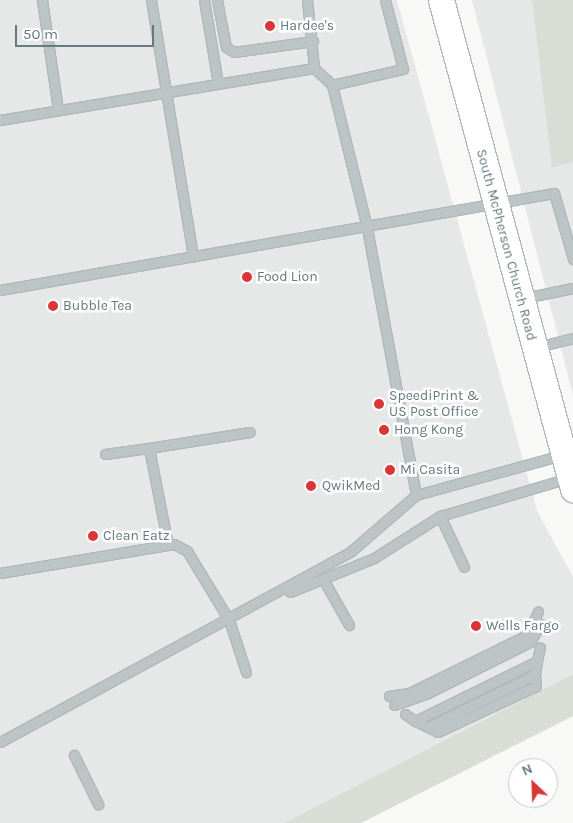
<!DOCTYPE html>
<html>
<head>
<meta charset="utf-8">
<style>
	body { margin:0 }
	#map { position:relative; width:573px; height:823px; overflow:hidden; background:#f8f8f6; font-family:Karla,sans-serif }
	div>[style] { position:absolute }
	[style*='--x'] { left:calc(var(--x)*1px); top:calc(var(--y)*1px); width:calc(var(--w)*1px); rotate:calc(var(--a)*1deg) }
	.built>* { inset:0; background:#e6e8e7 }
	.green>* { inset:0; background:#d9ddd5 }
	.roads { filter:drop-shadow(1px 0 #b0b8ba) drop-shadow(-1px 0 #b0b8ba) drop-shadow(0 1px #b0b8ba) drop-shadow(0 -1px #b0b8ba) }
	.service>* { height:9px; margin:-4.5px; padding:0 4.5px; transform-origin:4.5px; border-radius:4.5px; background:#bdc4c5 }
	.secondary>* { height:25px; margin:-12.5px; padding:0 12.5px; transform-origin:12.5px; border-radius:12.5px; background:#fff }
	.dots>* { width:14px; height:14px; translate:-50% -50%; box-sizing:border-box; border:2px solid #fff; border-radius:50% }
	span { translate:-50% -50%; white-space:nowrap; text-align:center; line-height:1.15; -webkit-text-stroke:5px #fff; paint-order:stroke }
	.poi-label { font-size:14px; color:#657a7f }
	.left { translate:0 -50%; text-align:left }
	.street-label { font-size:14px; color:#657a7f }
	.north { position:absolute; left:508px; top:758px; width:50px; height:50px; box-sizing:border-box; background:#fff; border:1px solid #c1cacc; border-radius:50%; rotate:336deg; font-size:14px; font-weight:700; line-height:20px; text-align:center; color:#657a7f }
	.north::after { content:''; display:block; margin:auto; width:18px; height:22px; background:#d93635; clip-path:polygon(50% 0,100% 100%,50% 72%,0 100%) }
	.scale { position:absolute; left:15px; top:25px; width:139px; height:22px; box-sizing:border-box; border:2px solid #657a7f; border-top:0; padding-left:6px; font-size:15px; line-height:18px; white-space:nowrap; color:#657a7f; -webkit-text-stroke:4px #fff; paint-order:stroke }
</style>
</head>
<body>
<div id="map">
	<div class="built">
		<div style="clip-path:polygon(0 0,397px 0,537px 511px,573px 577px,573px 674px,284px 823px,0 823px)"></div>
		<div style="clip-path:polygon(472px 0,532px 0,553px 168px,573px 162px,573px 395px)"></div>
	</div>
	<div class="green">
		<div style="clip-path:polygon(532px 0,573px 0,573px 162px,552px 168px)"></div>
		<div style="clip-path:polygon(573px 674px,573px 716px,361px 823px,284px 823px)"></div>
	</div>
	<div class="roads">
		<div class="service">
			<div style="--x:42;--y:0;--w:111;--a:81.7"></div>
			<div style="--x:151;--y:0;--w:260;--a:80.7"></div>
			<div style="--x:204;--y:0;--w:85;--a:80.5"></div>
			<div style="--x:217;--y:0;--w:48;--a:79.2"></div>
			<div style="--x:226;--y:47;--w:9;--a:32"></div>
			<div style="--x:234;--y:52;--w:80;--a:-7.9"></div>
			<div style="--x:307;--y:0;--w:68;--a:84.1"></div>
			<div style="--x:332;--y:85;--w:73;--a:-12.7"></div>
			<div style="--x:403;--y:69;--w:71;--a:-104.6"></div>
			<div style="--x:0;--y:120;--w:318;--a:-9.4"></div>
			<div style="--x:314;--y:68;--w:25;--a:43"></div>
			<div style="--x:332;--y:85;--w:147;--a:76.2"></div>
			<div style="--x:367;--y:228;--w:271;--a:79.6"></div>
			<div style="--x:0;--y:290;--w:562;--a:-9.93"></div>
			<div style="--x:554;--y:193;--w:69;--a:73.9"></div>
			<div style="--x:524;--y:298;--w:50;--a:-11.5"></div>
			<div style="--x:537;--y:347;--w:37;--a:-14"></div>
			<div style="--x:105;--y:454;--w:44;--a:-7.8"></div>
			<div style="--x:440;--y:516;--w:56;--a:64.8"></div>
			<div style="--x:168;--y:545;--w:99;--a:-101.1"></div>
			<div style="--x:149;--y:448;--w:102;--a:-9"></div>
			<div style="--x:0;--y:573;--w:176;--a:-9.5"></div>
			<div style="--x:174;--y:544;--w:15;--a:28"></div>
			<div style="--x:187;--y:551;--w:81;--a:58.7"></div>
			<div style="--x:229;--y:620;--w:55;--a:71.9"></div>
			<div style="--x:323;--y:579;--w:53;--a:60.5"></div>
			<div style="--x:290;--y:592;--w:91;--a:-22"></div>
			<div style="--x:374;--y:558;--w:78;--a:-32.5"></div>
			<div style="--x:440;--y:516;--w:134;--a:-16.5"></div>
			<div style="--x:389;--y:696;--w:20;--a:-9"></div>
			<div style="--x:409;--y:693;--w:131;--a:-26.2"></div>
			<div style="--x:527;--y:635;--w:26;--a:-65"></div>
			<div style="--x:394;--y:705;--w:36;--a:-19"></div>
			<div style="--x:428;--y:693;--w:114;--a:-26.6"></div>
			<div style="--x:530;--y:642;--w:21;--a:-59"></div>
			<div style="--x:405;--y:714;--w:12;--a:35"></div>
			<div style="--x:415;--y:721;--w:136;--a:-26.2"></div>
			<div style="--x:537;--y:661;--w:14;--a:-78"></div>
			<div style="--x:415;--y:721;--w:14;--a:25"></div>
			<div style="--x:428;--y:727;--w:119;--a:-25.9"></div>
			<div style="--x:535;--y:675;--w:14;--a:-82"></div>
			<div style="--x:428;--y:727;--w:11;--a:27"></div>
			<div style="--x:438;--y:732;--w:108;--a:-25.1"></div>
			<div style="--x:536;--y:686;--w:11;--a:-95"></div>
			<div style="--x:0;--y:742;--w:398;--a:-28.5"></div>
			<div style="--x:350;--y:552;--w:87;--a:-40.8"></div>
			<div style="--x:416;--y:495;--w:151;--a:-15.3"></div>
			<div style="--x:74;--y:755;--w:55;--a:63.9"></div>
		</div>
		<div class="secondary">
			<div style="--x:441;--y:0;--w:507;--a:74.89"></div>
		</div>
	</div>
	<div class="dots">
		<div style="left:270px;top:26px;background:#d93635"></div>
		<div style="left:247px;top:277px;background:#d93635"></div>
		<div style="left:53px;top:306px;background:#d93635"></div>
		<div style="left:379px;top:404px;background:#d93635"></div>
		<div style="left:384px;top:430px;background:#d93635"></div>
		<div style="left:390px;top:470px;background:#d93635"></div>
		<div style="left:311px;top:486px;background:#d93635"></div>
		<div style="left:93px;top:536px;background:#d93635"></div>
		<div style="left:476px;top:626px;background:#d93635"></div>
	</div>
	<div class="poi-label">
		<span class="left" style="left:280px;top:26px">Hardee's</span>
		<span class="left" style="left:257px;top:277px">Food Lion</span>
		<span class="left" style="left:63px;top:306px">Bubble Tea</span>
		<span class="left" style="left:389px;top:404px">SpeediPrint &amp;<br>US Post Office</span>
		<span class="left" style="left:394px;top:430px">Hong Kong</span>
		<span class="left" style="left:400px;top:470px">Mi Casita</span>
		<span class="left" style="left:322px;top:486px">QwikMed</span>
		<span class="left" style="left:103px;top:536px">Clean Eatz</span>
		<span class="left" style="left:486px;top:626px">Wells Fargo</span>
	</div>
	<div class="street-label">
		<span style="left:506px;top:245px;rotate:75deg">South McPherson Church Road</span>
	</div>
	<div class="north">N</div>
	<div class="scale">50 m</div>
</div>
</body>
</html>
